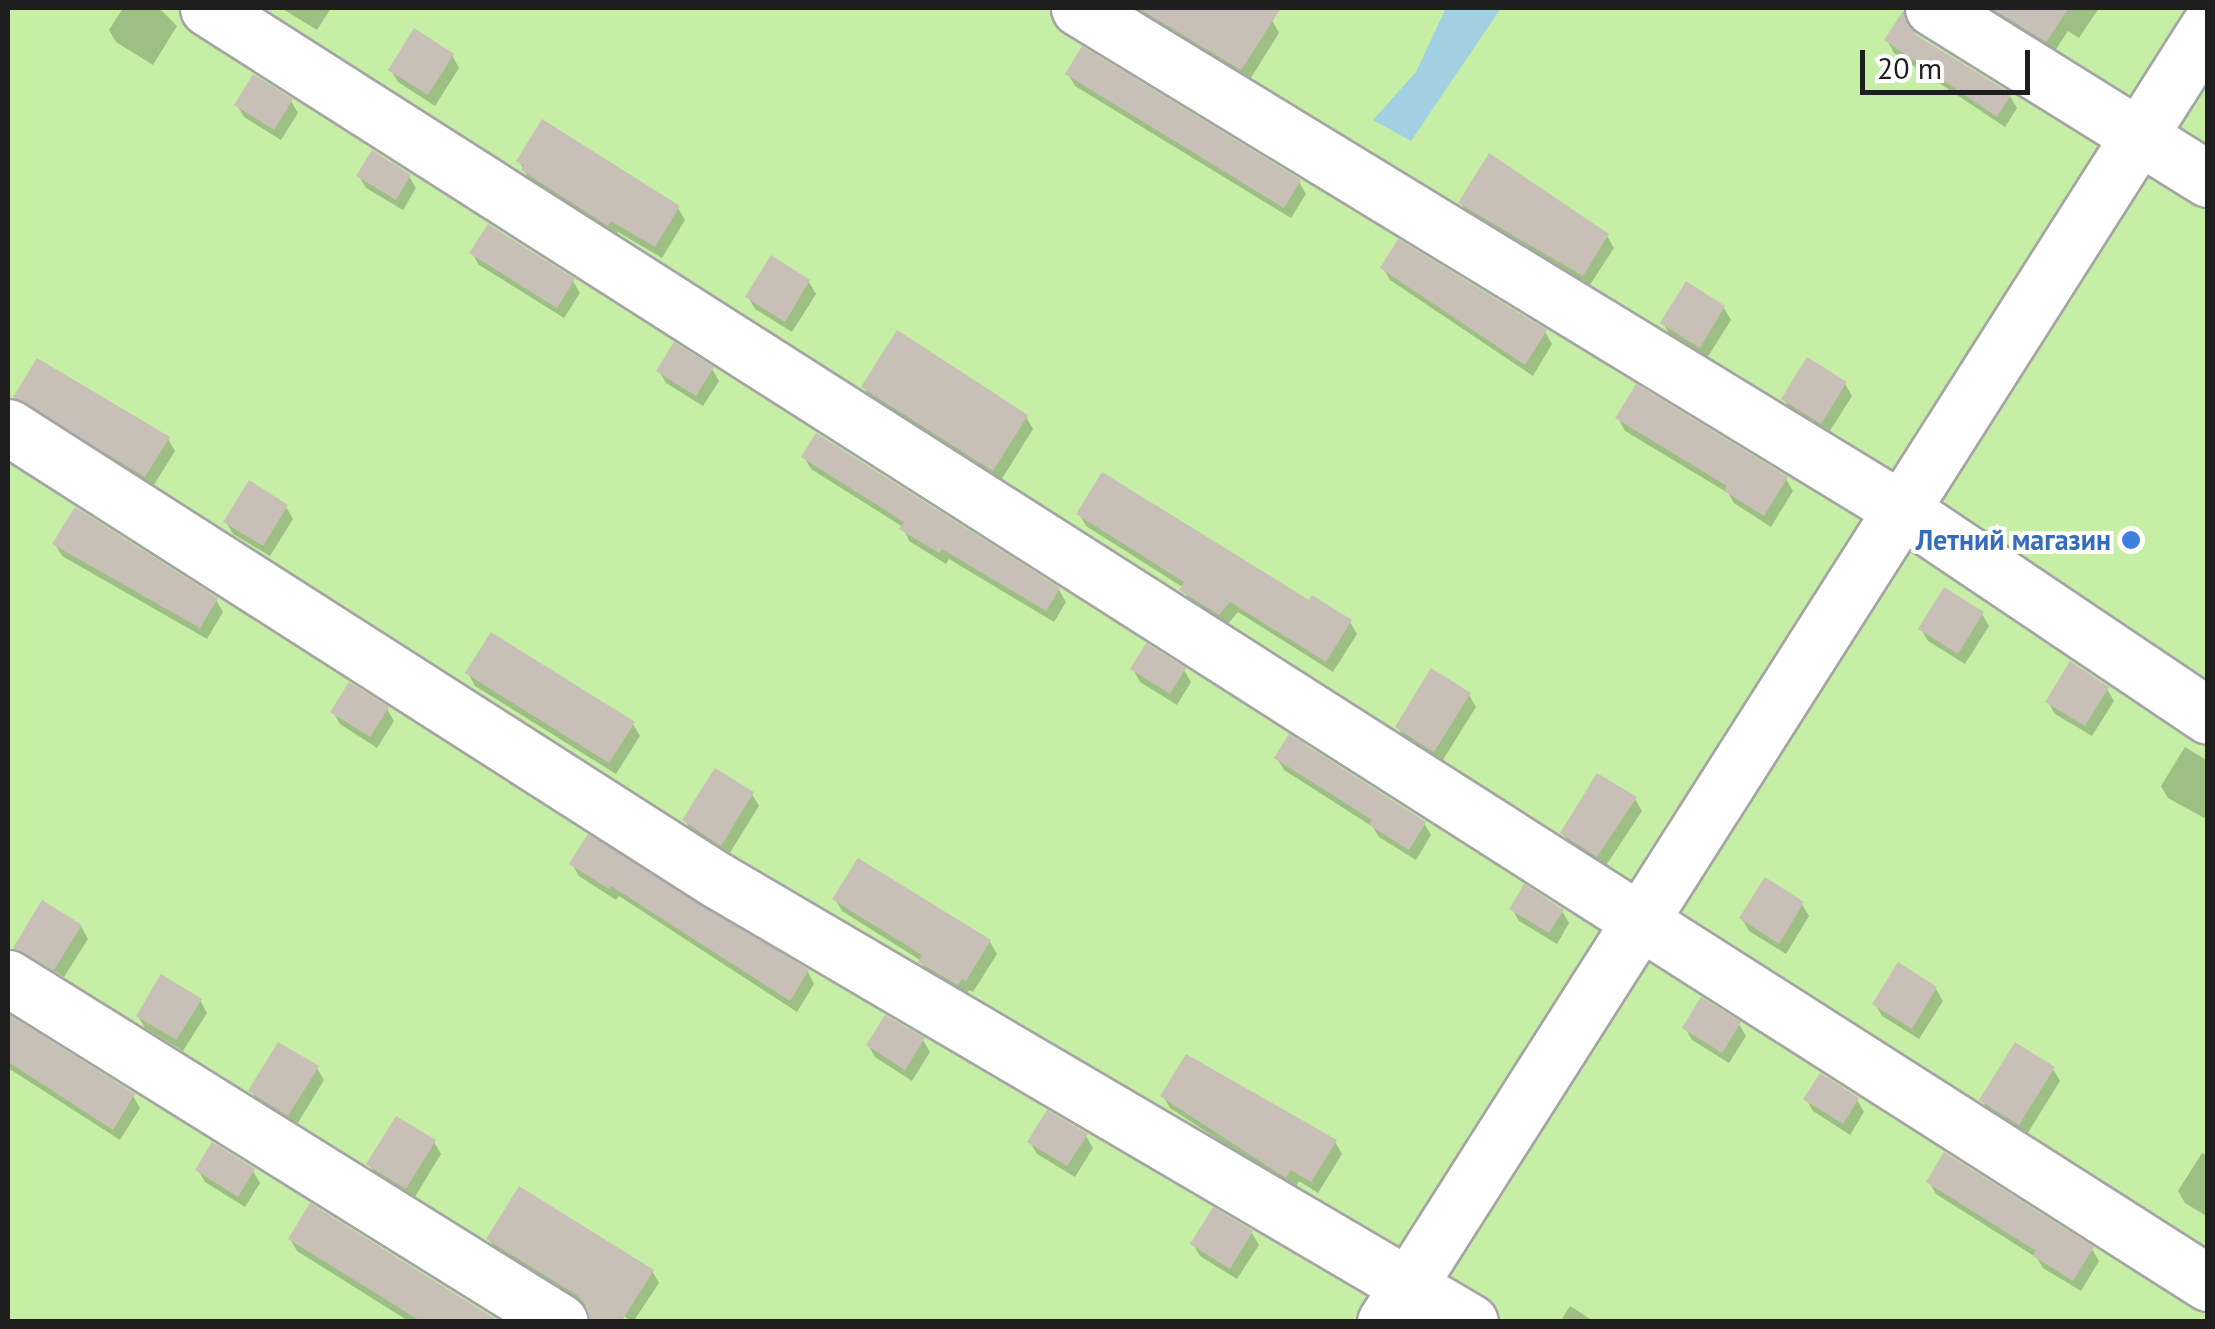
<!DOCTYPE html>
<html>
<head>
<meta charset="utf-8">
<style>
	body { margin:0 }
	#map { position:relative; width:2215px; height:1329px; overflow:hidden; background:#f0ede4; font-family:"PT Sans",sans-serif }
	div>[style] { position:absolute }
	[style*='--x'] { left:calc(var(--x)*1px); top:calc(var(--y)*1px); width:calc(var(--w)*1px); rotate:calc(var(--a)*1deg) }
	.grass>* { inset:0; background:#c6efa5 }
	.water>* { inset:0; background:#a0d0e2 }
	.shadow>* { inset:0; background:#0003 }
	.building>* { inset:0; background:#c8bfb6 }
	.roads { filter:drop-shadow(2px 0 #a5a5a5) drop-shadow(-2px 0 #a5a5a5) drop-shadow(0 2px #a5a5a5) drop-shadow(0 -2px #a5a5a5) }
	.minor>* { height:55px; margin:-27.5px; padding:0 27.5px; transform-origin:27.5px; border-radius:27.5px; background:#fff }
	.dots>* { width:28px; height:28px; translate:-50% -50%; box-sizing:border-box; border:5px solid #fff; border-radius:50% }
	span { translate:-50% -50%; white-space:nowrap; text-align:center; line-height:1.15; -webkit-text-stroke:8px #fff; paint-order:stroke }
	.shop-label { font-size:28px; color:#366cbe; font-weight:700 }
	.right { translate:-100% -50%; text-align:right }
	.frame { position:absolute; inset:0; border:10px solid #1e1e1e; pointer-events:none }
	.scale { position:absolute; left:1860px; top:50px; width:170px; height:45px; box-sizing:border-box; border:5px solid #1e1e1e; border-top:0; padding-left:12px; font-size:30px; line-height:35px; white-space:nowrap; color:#1e1e1e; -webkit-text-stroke:8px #fff; paint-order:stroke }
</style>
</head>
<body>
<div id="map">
	<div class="grass">
		<div style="clip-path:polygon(8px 8px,2207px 8px,2207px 1321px,8px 1321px)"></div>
	</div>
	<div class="water">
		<div style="clip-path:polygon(1446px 8px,1501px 8px,1411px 141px,1373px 120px,1416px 72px)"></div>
	</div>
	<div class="shadow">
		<div style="clip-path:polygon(123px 8px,159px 8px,177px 26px,153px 65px,116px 42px,109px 30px)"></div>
		<div style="clip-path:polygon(281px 8px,331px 8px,317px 30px)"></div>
		<div style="clip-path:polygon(1135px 8px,1253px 8px,1272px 20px,1279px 33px,1249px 81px)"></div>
		<div style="clip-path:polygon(1980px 8px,2099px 8px,2079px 38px,2068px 31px,2054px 52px)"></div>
		<div style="clip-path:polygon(1887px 40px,2010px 96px,2017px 108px,2005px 127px,1894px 53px)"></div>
		<div style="clip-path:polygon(452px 55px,459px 68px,435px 106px,398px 82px,391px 70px)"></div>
		<div style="clip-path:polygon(1068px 74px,1299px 182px,1306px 194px,1291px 218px,1075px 86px)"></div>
		<div style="clip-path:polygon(291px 101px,298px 113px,281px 140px,244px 117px,237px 105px)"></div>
		<div style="clip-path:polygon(519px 161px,678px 208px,685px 220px,662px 258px,618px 232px,615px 236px,531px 183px)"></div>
		<div style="clip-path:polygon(359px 176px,409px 176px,416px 188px,403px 210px,366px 188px)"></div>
		<div style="clip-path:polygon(1461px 203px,1607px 236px,1614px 248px,1588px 288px,1468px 215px)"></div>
		<div style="clip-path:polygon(472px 253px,573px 281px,580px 293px,564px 318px,479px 265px)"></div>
		<div style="clip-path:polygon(1383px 268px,1545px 332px,1552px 344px,1533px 376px,1390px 280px)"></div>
		<div style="clip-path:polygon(809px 282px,816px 294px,792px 332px,755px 309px,748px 297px)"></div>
		<div style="clip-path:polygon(1724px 308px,1731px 320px,1707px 358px,1670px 335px,1663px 323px)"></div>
		<div style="clip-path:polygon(712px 369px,719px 381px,703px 406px,666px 383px,659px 371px)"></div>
		<div style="clip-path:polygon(1845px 384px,1852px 396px,1828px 434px,1791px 412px,1784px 399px)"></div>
		<div style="clip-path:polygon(864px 387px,1026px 417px,1033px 429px,1000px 482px,871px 400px)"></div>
		<div style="clip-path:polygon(16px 397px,168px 439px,175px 451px,152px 488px,23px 409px)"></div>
		<div style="clip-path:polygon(1618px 418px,1786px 479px,1793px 491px,1771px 527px,1734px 503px,1728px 493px,1625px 431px)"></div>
		<div style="clip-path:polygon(804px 457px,1059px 590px,1066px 602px,1054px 622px,949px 559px,946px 564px,909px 541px,903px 527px,811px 469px)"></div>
		<div style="clip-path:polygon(286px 507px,293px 519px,270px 556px,233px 534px,226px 522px)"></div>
		<div style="clip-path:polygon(1079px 514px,1310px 603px,1350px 622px,1357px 634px,1333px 672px,1238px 612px,1226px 626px,1189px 602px,1184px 588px,1086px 526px)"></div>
		<div style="clip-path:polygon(55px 544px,216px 600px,223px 612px,207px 639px,62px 556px)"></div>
		<div style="clip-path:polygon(1982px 614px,1989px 626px,1965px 664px,1928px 641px,1921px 629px)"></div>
		<div style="clip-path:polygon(1133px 669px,1184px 670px,1191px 682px,1177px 705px,1140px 682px)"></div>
		<div style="clip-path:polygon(468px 673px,633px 724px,640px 736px,616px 774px,475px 686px)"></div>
		<div style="clip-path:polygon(2107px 689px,2114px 701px,2092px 736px,2055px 714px,2048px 702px)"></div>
		<div style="clip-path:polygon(1469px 695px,1476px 707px,1441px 763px,1405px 740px,1398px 727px)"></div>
		<div style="clip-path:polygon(387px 709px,394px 721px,377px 748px,340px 724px,333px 712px)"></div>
		<div style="clip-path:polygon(2185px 747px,2208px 761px,2208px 820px,2168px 798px,2161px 786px)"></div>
		<div style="clip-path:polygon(1277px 758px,1424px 823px,1431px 835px,1416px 860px,1379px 837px,1373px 827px,1284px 770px)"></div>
		<div style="clip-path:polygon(752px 794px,759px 806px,728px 856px,692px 833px,685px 820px)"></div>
		<div style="clip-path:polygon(1635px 799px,1642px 811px,1605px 867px,1570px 845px,1563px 833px)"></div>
		<div style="clip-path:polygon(572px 864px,808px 972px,814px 984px,797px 1012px,619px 896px,616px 900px,579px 876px)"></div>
		<div style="clip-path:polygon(835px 899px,990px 942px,997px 954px,973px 992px,969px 990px,965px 996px,928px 974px,920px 960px,842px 911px)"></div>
		<div style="clip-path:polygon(1802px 904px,1809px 916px,1786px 954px,1749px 931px,1742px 919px)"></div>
		<div style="clip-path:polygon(1512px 909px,1562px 911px,1569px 923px,1557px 944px,1519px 921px)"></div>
		<div style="clip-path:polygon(81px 926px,88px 939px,64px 977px,26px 954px)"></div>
		<div style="clip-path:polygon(1936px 989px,1943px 1001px,1919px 1039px,1882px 1016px,1875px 1004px)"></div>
		<div style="clip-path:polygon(200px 1000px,207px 1013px,183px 1051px,145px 1028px,138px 1016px)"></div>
		<div style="clip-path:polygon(8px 1017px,133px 1096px,140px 1108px,120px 1140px,8px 1068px)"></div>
		<div style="clip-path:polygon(1739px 1024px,1746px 1036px,1729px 1063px,1692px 1040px,1685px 1028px)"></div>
		<div style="clip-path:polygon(923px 1040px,930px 1052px,912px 1081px,875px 1057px,868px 1045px)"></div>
		<div style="clip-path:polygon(317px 1068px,324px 1080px,296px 1126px,258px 1103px,251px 1091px)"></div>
		<div style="clip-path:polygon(2053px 1069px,2060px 1081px,2026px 1136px,1989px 1112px,1982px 1100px)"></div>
		<div style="clip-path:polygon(1163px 1096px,1335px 1142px,1342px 1154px,1318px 1193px,1299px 1181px,1294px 1189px,1170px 1108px)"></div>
		<div style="clip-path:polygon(1806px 1099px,1857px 1100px,1864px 1112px,1850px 1135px,1813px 1111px)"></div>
		<div style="clip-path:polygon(1086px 1136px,1093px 1148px,1075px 1177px,1037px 1154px,1030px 1142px)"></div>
		<div style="clip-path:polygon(434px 1142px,441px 1154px,413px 1200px,376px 1176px,369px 1164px)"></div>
		<div style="clip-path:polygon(2202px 1153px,2208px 1156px,2208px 1217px,2185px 1203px,2178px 1191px)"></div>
		<div style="clip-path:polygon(198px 1170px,253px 1171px,260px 1183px,245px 1207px,205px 1182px)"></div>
		<div style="clip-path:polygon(1929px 1182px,2092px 1249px,2099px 1261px,2081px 1291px,2043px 1268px,2037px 1258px,1936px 1194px)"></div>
		<div style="clip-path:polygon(1252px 1233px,1259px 1245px,1237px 1279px,1200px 1256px,1193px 1244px)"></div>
		<div style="clip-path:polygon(290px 1239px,496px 1322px,410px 1322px,297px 1251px)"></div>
		<div style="clip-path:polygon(489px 1239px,652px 1271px,659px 1283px,633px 1322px,592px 1296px,585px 1307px,496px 1251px)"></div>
		<div style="clip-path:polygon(1570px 1306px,1595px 1322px,1560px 1322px)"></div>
	</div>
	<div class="building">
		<div style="clip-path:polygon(1138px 8px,1281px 8px,1241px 70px)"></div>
		<div style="clip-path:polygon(1991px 8px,2069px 8px,2046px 42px)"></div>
		<div style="clip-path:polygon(1903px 11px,1916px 35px,2012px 94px,1997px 117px,1884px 40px)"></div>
		<div style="clip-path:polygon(414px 28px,454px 54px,428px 95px,388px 70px)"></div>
		<div style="clip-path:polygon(1082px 46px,1301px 180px,1284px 208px,1065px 74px)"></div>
		<div style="clip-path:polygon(253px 74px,293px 99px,274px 130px,234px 105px)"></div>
		<div style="clip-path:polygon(542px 119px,680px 206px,655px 247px,611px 221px,608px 226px,521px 170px,524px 166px,516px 161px)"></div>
		<div style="clip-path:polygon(372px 150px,411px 175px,396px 200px,356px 176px)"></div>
		<div style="clip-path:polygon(1489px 153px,1609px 234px,1583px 276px,1458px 203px)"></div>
		<div style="clip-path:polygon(488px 224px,575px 279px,557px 308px,469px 253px)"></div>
		<div style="clip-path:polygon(1398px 239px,1547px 330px,1525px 365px,1380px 268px)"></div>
		<div style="clip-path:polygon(771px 255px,810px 280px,785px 322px,745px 297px)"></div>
		<div style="clip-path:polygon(1686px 281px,1725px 306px,1700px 348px,1660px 323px)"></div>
		<div style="clip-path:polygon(897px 330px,1028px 415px,993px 471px,861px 387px)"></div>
		<div style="clip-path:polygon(674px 342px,714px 367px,696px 396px,656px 371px)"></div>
		<div style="clip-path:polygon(1807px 357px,1847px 382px,1821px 424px,1781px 399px)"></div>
		<div style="clip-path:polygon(37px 358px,170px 437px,145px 477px,13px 397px)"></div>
		<div style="clip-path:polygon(1636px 384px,1788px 477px,1764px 516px,1724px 491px,1727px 486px,1615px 418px)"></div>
		<div style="clip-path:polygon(816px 433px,1060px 588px,1046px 611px,942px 549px,939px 553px,899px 529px,904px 522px,801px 457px)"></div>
		<div style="clip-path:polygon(1102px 472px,1309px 600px,1312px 595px,1352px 620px,1326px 662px,1230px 602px,1219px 615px,1179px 590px,1184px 582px,1076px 514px)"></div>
		<div style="clip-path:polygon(249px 480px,288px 505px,263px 546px,223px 522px)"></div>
		<div style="clip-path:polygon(75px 507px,218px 598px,200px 628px,52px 544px)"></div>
		<div style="clip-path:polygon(1944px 587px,1984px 612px,1958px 654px,1918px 629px)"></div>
		<div style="clip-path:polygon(491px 632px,635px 722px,609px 763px,465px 673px)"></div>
		<div style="clip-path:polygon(1146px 643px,1186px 668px,1170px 694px,1130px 669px)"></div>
		<div style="clip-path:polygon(2070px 661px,2109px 687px,2085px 726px,2045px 702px)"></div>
		<div style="clip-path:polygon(1431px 668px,1471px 693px,1434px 752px,1395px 727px)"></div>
		<div style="clip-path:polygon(349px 682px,389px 707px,370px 737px,330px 712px)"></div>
		<div style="clip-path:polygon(1289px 734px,1426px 822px,1409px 850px,1369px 825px,1372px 820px,1274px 758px)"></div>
		<div style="clip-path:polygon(715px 768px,754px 792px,721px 846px,682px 820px)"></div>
		<div style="clip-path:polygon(1597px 773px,1637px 797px,1597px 857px,1560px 833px)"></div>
		<div style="clip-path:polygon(588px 834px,809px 970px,790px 1001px,611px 886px,609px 889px,569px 864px)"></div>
		<div style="clip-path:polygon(858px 858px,991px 940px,966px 981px,962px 979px,958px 985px,918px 962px,922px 955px,832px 899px)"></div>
		<div style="clip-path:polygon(1765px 877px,1804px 902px,1779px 944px,1739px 918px)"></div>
		<div style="clip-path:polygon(1524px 884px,1564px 910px,1549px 933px,1509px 909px)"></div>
		<div style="clip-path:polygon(42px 900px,82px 925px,54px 970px,13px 948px)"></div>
		<div style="clip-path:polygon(1898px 962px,1937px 987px,1912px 1029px,1872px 1004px)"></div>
		<div style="clip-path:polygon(161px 974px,202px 999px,176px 1040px,136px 1016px)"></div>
		<div style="clip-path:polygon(1701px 997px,1741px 1022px,1722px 1053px,1682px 1028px)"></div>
		<div style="clip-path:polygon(8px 1014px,135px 1094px,113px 1130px,8px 1062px)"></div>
		<div style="clip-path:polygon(885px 1015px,925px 1038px,905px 1070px,866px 1045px)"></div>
		<div style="clip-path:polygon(278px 1042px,319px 1066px,288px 1116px,248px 1091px)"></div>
		<div style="clip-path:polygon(2015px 1042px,2055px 1067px,2019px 1125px,1979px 1100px)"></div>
		<div style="clip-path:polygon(1186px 1054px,1337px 1140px,1311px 1182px,1291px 1170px,1286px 1178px,1160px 1096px)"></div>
		<div style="clip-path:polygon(1820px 1073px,1859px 1098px,1843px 1124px,1803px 1099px)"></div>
		<div style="clip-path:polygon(1047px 1110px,1088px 1134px,1067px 1166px,1027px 1142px)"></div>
		<div style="clip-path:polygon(396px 1116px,436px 1140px,406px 1189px,366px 1164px)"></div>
		<div style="clip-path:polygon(212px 1142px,255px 1169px,238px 1197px,195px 1170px)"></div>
		<div style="clip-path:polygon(1944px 1152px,2094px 1247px,2073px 1281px,2033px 1256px,2036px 1251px,1926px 1182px)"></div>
		<div style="clip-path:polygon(519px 1186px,654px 1270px,621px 1322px,591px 1322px,587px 1306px,577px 1295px,486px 1239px)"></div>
		<div style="clip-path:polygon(310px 1203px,500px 1322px,422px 1322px,288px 1239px)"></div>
		<div style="clip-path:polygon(1213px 1207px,1253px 1231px,1230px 1269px,1190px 1244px)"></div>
	</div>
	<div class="roads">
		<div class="minor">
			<div style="--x:208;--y:8;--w:2372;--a:32.52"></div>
			<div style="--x:1079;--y:8;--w:964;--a:31.38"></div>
			<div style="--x:1902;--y:510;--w:369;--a:33.9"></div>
			<div style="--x:1933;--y:8;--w:324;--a:31.9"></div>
			<div style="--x:8;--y:427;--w:841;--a:32.58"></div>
			<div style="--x:717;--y:880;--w:873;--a:30.41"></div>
			<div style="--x:8;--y:978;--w:650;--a:31.93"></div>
			<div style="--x:1385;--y:1322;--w:1534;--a:-57.56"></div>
		</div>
	</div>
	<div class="dots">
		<div style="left:2131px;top:540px;background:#3f7fe0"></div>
	</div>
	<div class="shop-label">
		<span class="right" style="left:2111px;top:540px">Летний магазин</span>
	</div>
	<div class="frame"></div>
	<div class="scale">20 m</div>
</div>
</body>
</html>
